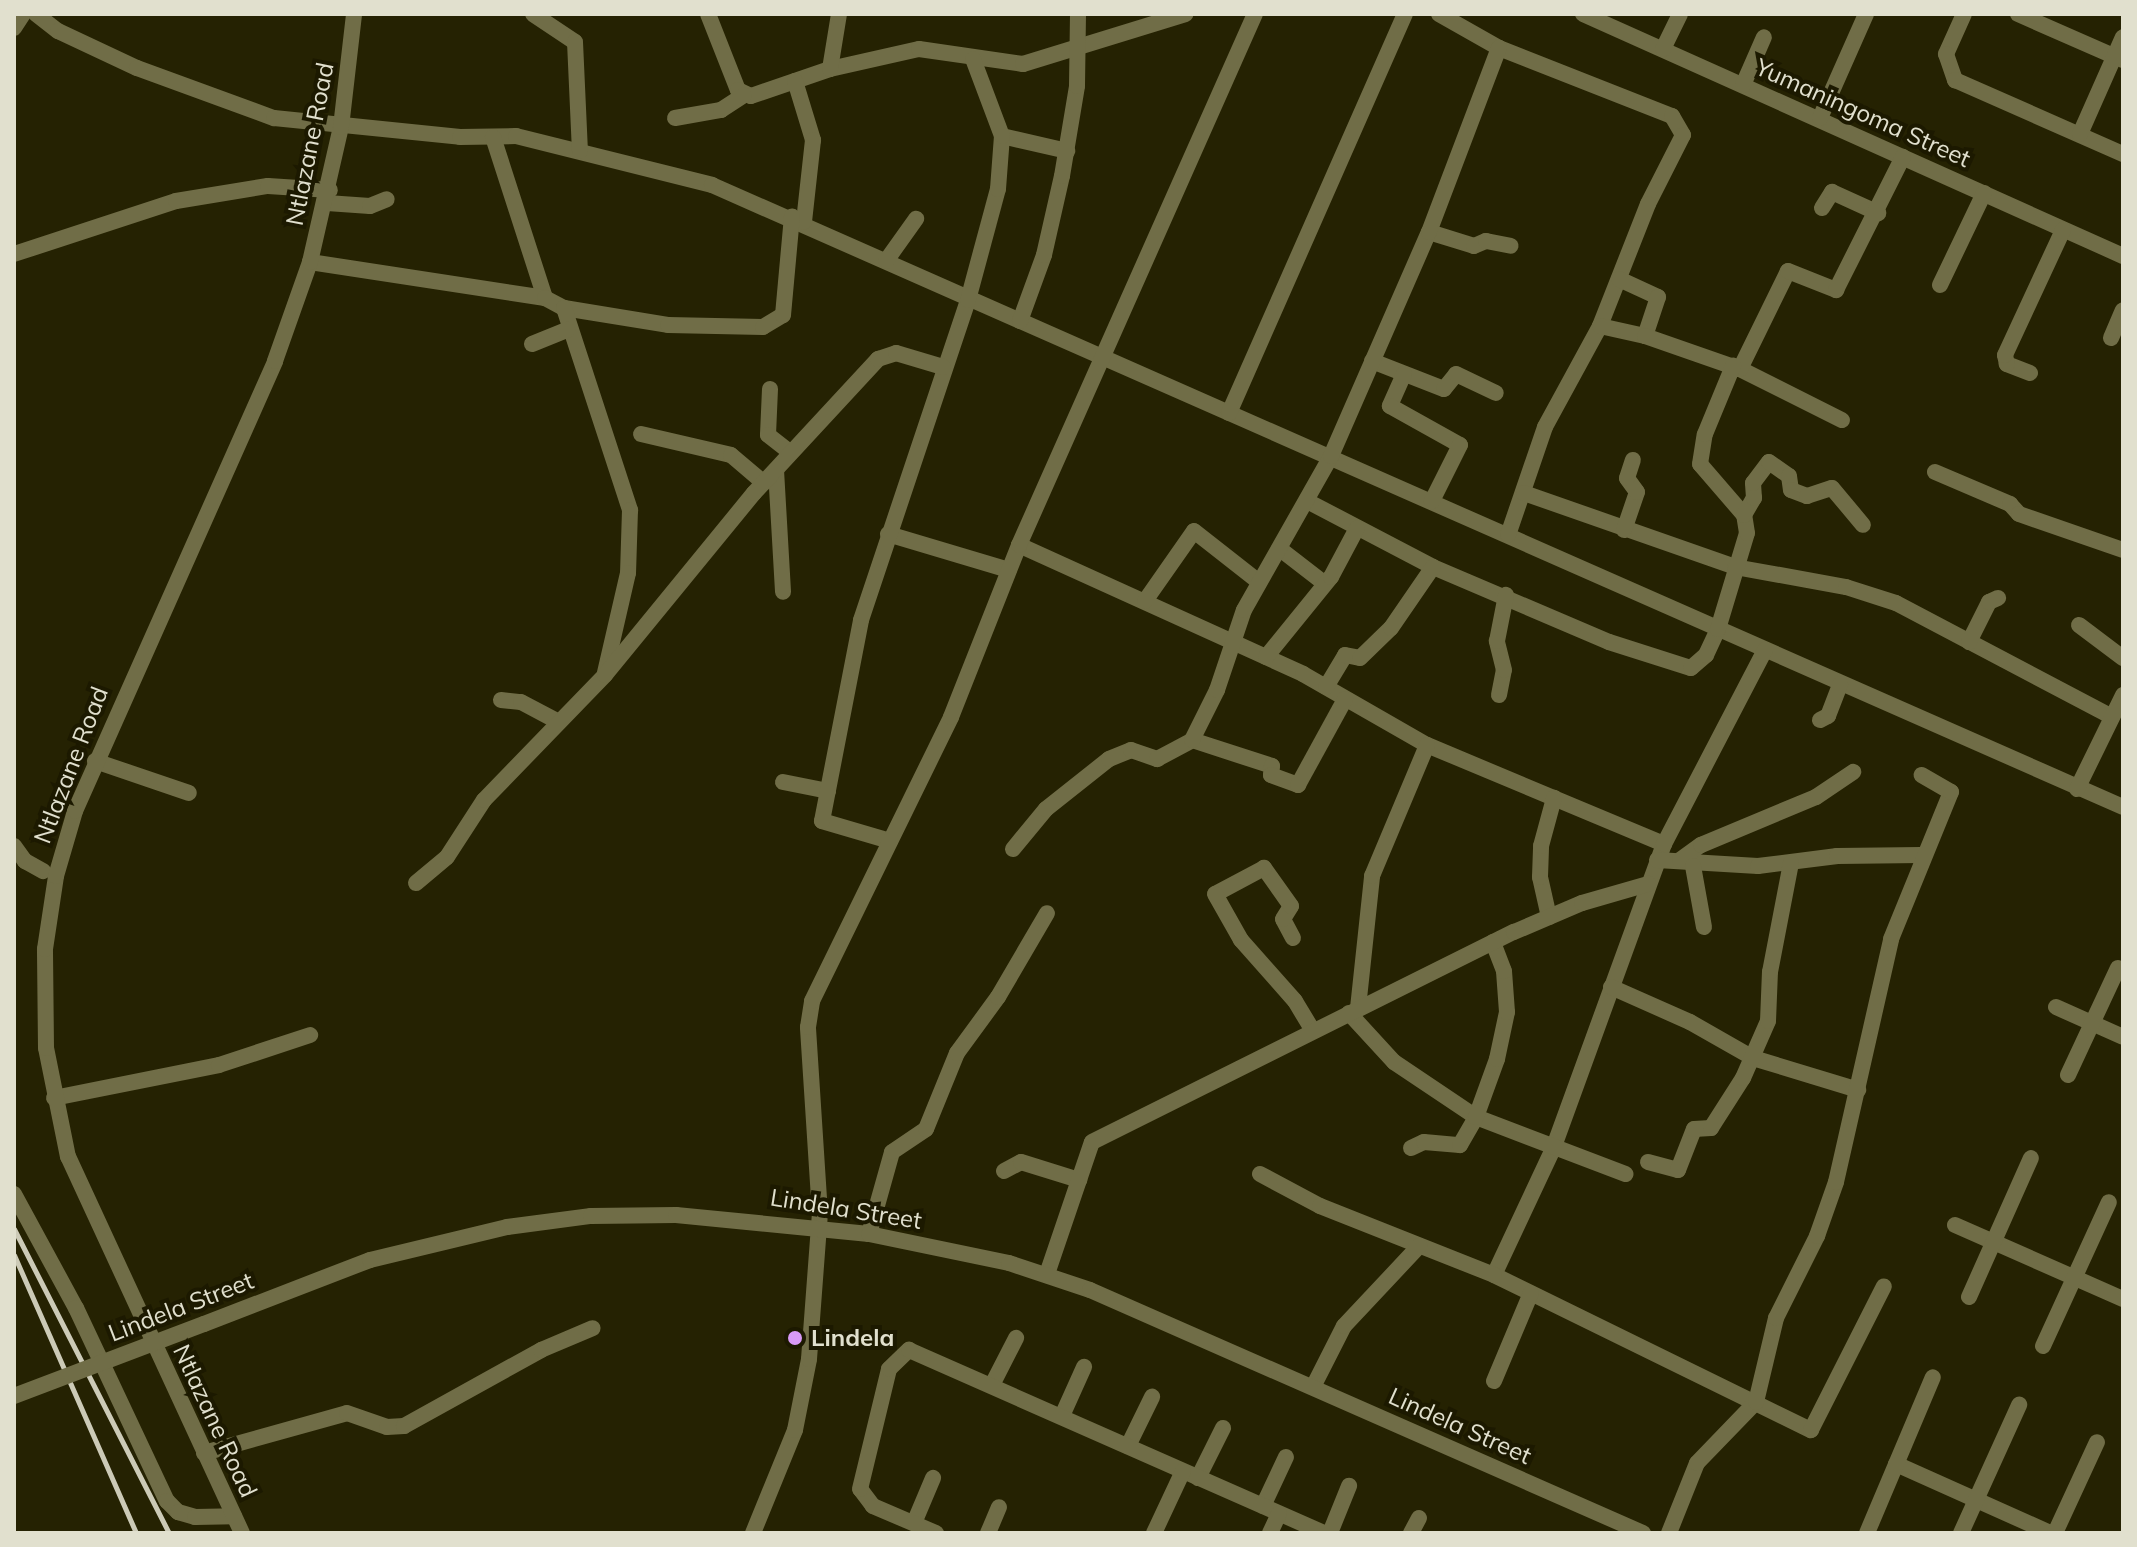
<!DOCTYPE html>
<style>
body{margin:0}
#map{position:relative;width:2137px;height:1547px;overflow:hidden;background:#252202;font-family:Mulish,sans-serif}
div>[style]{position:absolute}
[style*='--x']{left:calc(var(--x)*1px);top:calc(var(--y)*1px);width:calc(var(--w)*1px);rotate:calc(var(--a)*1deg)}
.minor>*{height:16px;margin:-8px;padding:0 8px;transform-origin:8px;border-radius:8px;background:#706d47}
.tertiary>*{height:16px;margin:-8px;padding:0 8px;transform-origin:8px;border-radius:8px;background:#706d47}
.rail>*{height:5px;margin:-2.5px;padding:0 2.5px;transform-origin:2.5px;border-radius:2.5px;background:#cccab7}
.tertiary-bridge>*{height:16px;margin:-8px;padding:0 8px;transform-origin:8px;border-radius:8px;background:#706d47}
.dots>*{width:22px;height:22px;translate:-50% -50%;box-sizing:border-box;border:4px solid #1c1900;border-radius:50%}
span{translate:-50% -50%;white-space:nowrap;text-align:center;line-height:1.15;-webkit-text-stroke:8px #1c1900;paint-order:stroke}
.street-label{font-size:24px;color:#e1e0ce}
.poi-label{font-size:24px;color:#e1e0ce;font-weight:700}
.left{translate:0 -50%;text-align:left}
.frame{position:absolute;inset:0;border:16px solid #e1e0ce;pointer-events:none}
</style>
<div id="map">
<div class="minor">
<i style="--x:36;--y:14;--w:28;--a:38"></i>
<i style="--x:58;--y:31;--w:87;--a:25.1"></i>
<i style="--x:137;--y:68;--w:146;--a:20.1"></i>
<i style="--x:274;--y:118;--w:187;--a:5.8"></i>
<i style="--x:460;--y:137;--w:56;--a:-1"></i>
<i style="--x:516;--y:136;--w:202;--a:14"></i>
<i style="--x:712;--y:185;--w:1542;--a:23.79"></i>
<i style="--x:533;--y:14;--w:50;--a:33.7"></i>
<i style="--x:575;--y:42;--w:109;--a:87.4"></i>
<i style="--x:708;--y:14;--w:82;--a:68.5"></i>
<i style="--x:738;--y:90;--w:14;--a:25"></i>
<i style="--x:751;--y:96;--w:83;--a:-18.9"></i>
<i style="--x:830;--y:69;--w:91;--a:-12.7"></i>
<i style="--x:919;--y:49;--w:105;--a:8.2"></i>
<i style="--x:1023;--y:64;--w:170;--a:-17.1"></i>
<i style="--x:1439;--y:14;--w:69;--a:29.5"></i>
<i style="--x:1499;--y:48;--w:186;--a:21.5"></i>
<i style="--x:1672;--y:116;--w:22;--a:60"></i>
<i style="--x:1683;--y:135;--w:77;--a:116.9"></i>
<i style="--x:1648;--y:204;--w:131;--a:111.5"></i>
<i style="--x:1600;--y:326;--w:115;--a:118.6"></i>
<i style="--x:1545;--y:427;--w:114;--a:108.9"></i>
<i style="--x:1583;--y:14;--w:592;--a:24.14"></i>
<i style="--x:1964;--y:14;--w:44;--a:114.2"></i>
<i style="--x:1946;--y:54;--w:28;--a:71"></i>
<i style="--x:1955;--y:80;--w:184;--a:23.8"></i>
<i style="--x:2018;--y:14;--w:115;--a:23.7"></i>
<i style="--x:14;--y:28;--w:17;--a:-57"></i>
<i style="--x:1663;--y:49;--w:39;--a:-64"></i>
<i style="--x:830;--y:69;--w:56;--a:-80.7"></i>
<i style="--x:795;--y:81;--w:62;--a:73"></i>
<i style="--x:813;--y:140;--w:82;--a:96.3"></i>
<i style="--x:1743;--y:85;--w:52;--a:-66.4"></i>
<i style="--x:675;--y:118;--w:47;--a:-9.9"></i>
<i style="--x:721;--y:110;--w:27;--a:-33"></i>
<i style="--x:1820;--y:118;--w:114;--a:-66.1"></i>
<i style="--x:2080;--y:134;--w:106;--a:-66.1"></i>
<i style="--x:1002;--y:136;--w:67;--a:13"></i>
<i style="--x:493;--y:137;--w:169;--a:72.1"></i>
<i style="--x:327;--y:203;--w:43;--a:4"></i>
<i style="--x:370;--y:206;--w:18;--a:-22"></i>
<i style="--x:1822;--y:208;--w:19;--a:-58"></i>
<i style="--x:1832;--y:192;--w:51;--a:24.5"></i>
<i style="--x:1429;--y:232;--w:47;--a:17.3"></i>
<i style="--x:1474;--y:246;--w:13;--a:-23"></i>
<i style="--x:1486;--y:241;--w:25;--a:11"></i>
<i style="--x:14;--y:254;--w:170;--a:-18.1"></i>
<i style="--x:176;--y:201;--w:93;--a:-9.3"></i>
<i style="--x:268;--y:186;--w:62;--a:3.7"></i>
<i style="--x:886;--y:261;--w:52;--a:-54.5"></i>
<i style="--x:310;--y:262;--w:238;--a:8.7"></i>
<i style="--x:545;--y:298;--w:21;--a:28"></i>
<i style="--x:564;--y:308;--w:105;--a:9.3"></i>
<i style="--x:668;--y:325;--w:95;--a:1.2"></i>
<i style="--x:763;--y:327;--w:23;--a:-31"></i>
<i style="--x:783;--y:315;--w:99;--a:-84.8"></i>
<i style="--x:1619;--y:279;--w:43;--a:24.8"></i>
<i style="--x:1658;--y:297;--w:41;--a:108.4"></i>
<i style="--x:1940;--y:285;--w:102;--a:-64.4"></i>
<i style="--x:564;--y:308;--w:213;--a:71.9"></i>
<i style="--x:630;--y:510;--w:63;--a:91.8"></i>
<i style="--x:628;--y:573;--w:103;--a:103"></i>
<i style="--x:1020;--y:321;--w:70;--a:-70"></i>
<i style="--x:1044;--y:255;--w:81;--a:-77.2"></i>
<i style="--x:1062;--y:176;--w:91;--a:-80.5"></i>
<i style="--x:1077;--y:86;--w:72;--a:-89.2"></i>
<i style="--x:1600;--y:326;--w:46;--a:12.5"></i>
<i style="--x:1645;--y:336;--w:101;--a:19.2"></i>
<i style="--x:1740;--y:369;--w:114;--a:26.6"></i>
<i style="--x:2111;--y:338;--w:30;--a:-67"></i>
<i style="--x:532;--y:344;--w:38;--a:-22"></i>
<i style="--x:1372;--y:361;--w:77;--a:21.3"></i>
<i style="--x:1444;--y:389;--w:19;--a:-51"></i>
<i style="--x:1456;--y:374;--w:44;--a:25.4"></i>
<i style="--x:1740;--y:369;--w:109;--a:-63.9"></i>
<i style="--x:1788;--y:271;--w:52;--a:21.6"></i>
<i style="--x:1836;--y:290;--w:149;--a:-63.3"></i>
<i style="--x:2030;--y:373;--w:25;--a:-159"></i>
<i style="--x:2007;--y:364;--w:9;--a:-103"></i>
<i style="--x:2005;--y:355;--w:138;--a:-65.1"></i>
<i style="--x:1404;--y:374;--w:35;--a:114"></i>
<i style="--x:1390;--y:406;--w:80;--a:29.1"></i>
<i style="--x:1460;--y:445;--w:63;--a:116.6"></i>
<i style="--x:770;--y:389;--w:46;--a:92.5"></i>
<i style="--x:768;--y:435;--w:28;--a:38"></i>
<i style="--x:1229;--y:413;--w:436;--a:-66.2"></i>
<i style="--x:641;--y:434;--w:92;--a:13.1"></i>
<i style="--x:731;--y:455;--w:43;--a:40.3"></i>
<i style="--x:776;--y:470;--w:122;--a:86.7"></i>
<i style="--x:1935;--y:472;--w:82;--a:23.1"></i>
<i style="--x:2010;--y:504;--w:13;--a:48"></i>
<i style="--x:2019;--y:514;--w:110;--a:19.1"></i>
<i style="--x:1524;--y:493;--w:224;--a:19.3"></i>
<i style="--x:1735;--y:567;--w:113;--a:10.2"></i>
<i style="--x:1846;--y:587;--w:52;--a:17.7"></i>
<i style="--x:1896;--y:603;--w:244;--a:27.8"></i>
<i style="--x:1307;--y:501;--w:142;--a:27.6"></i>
<i style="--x:1433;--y:567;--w:191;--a:23.1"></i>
<i style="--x:1609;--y:642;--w:86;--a:17.6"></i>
<i style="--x:1691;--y:668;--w:20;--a:-41"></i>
<i style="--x:1706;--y:655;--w:29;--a:-65"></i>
<i style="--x:1718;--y:629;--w:100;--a:-73.2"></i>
<i style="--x:1747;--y:533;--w:18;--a:-99"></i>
<i style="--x:1744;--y:515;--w:67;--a:-130.8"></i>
<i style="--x:1700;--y:464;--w:30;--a:-81"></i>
<i style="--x:1705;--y:434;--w:74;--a:-67.6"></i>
<i style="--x:1744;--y:515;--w:20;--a:-60"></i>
<i style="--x:1754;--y:498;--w:15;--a:-94"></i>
<i style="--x:1753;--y:483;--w:26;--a:-53"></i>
<i style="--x:1769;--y:462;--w:24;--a:35"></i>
<i style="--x:1789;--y:476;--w:14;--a:82"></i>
<i style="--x:1791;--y:490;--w:17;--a:21"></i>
<i style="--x:1807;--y:496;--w:26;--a:-18"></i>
<i style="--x:1832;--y:488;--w:48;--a:50"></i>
<i style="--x:1624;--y:530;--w:40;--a:-71.1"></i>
<i style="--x:1637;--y:492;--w:17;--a:-126"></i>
<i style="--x:1627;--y:478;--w:19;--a:-72"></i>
<i style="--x:888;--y:534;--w:126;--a:16.6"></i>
<i style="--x:1019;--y:545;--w:312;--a:24.4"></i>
<i style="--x:1303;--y:674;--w:143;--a:29.8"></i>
<i style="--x:1427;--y:745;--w:257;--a:22.7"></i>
<i style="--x:1664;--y:844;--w:325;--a:110"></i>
<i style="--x:1553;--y:1149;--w:139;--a:115.1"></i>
<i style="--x:1494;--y:1275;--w:353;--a:26.1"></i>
<i style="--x:1811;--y:1430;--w:161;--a:-63.1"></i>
<i style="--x:1280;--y:549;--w:56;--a:37.7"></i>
<i style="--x:1145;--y:601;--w:85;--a:-55"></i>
<i style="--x:1194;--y:531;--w:83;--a:38.1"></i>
<i style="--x:2079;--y:625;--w:55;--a:36.9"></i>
<i style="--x:1969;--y:642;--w:45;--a:-63.4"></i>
<i style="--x:1989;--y:602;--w:10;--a:-24"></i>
<i style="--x:1266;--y:657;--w:103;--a:-50.9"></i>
<i style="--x:1331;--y:577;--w:55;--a:-62"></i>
<i style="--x:1326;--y:687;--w:37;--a:-59"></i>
<i style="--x:1345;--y:655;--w:15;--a:11"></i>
<i style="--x:1360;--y:658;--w:43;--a:-44.1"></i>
<i style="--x:1391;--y:628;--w:74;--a:-55.5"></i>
<i style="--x:1499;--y:695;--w:25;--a:-79"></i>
<i style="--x:1504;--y:670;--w:30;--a:-104"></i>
<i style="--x:1497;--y:641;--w:47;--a:-78.9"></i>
<i style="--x:501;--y:700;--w:20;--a:6"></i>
<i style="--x:521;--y:702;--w:43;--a:27.8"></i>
<i style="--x:1820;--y:720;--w:9;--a:-27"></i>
<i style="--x:1828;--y:716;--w:34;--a:-69"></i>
<i style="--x:1192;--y:740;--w:84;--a:18"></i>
<i style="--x:1272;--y:766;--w:9;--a:96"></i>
<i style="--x:1271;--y:775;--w:29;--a:20"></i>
<i style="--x:1298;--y:785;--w:98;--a:-61.3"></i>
<i style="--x:95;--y:761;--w:99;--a:18.8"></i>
<i style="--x:783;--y:782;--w:46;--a:11.3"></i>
<i style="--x:2077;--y:789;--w:105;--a:-63.9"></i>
<i style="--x:890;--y:841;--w:71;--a:-163.6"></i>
<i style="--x:822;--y:821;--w:205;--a:-79"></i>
<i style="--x:861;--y:620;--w:337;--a:-71.5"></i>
<i style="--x:968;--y:300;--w:115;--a:-74.9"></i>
<i style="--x:998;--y:189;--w:53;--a:-85.7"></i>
<i style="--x:1002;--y:136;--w:82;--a:-110.6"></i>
<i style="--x:1664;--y:844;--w:219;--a:-62.5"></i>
<i style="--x:14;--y:846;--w:19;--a:54"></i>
<i style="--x:25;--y:861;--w:21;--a:29"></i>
<i style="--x:1013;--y:849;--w:52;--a:-50.5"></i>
<i style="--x:1046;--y:809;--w:80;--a:-38.4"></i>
<i style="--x:1109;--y:759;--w:24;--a:-22"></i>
<i style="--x:1131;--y:750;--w:28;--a:19"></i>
<i style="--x:1157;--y:759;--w:40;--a:-28"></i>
<i style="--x:1192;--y:740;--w:56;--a:-63.4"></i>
<i style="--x:1217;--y:690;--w:84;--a:-71.4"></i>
<i style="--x:1244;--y:610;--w:177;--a:-60.5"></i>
<i style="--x:1331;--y:456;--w:244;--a:-66.4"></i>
<i style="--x:1429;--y:232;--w:197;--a:-69.2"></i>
<i style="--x:1657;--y:860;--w:101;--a:3.4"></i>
<i style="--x:1758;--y:866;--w:80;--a:-7.2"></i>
<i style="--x:1837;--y:856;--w:84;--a:-0.7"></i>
<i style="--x:1680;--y:860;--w:26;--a:-36"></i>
<i style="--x:1701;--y:845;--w:125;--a:-22.7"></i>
<i style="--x:1816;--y:797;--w:45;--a:-34"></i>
<i style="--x:1693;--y:866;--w:62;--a:79.8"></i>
<i style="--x:416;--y:883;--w:40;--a:-40"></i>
<i style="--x:447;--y:857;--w:68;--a:-57"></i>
<i style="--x:484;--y:800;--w:174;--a:-45.9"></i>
<i style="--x:605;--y:675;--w:235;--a:-50.7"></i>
<i style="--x:754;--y:493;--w:183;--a:-47.2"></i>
<i style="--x:878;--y:359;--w:19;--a:-18"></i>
<i style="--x:896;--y:353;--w:49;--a:16.6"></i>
<i style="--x:1549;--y:917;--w:41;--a:-102.7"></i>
<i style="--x:1540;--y:877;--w:31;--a:-88"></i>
<i style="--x:1541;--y:846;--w:50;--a:-74.8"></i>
<i style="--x:1293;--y:938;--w:21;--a:-118"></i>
<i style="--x:1283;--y:919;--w:15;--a:-58"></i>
<i style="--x:1291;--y:906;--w:47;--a:-125.4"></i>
<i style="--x:1264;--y:868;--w:55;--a:152"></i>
<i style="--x:1215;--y:894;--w:53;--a:60.5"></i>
<i style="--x:1241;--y:940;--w:81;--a:48.5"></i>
<i style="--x:1295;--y:1001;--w:35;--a:59"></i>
<i style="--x:1611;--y:987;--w:86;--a:23.9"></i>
<i style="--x:1690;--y:1022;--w:73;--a:29.7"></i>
<i style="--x:1753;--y:1058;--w:110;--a:16.9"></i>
<i style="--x:2056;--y:1007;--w:73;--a:24.1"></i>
<i style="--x:1358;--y:1008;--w:133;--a:-83.9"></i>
<i style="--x:1372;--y:876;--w:142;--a:-67.2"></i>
<i style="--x:1349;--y:1013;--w:67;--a:47.4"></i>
<i style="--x:1394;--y:1062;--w:99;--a:33.9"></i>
<i style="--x:1476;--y:1117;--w:160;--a:20.9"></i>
<i style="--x:2068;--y:1075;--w:118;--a:-65"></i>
<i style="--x:54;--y:1098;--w:168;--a:-11.3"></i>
<i style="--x:219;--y:1065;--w:96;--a:-18.2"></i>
<i style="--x:1411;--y:1148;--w:14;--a:-25"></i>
<i style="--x:1424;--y:1142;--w:36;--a:5"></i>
<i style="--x:1460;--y:1145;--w:32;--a:-60"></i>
<i style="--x:1476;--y:1117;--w:62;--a:-70.1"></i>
<i style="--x:1497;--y:1059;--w:48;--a:-78"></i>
<i style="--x:1507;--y:1012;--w:41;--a:-94.2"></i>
<i style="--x:1504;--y:971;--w:31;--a:-111"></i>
<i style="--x:1648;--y:1162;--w:31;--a:15"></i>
<i style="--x:1678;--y:1170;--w:44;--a:-68.7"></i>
<i style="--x:1694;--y:1129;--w:17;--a:-3"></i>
<i style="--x:1711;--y:1128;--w:59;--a:-57.4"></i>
<i style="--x:1743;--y:1078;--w:62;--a:-66.3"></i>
<i style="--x:1768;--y:1021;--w:49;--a:-87.7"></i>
<i style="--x:1770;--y:972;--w:111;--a:-79.1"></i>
<i style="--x:1004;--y:1171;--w:19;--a:-28"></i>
<i style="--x:1021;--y:1162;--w:61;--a:17.2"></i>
<i style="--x:1260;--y:1174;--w:68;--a:28.1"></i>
<i style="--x:1320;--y:1206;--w:187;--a:21.6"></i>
<i style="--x:14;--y:1194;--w:130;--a:61.5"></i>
<i style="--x:76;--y:1308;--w:213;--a:64.8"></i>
<i style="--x:167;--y:1501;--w:16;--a:45"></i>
<i style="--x:178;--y:1512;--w:18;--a:16"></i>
<i style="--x:195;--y:1517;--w:39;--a:-1"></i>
<i style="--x:1955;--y:1225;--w:184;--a:23.8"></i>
<i style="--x:869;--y:1234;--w:85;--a:-74.3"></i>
<i style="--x:892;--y:1152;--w:41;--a:-34.1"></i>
<i style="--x:926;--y:1129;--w:82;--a:-67.8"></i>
<i style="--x:957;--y:1053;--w:69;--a:-53.8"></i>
<i style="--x:998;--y:997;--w:97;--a:-59.7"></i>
<i style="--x:1047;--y:1274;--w:139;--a:-71.2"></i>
<i style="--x:1092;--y:1142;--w:471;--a:-26.5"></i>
<i style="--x:1514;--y:932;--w:74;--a:-23.1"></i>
<i style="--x:1582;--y:903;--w:69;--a:-16.1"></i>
<i style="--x:1969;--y:1297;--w:152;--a:-66"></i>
<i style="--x:2043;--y:1346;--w:158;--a:-65.4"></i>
<i style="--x:1494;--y:1381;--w:95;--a:-67.2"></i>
<i style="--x:992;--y:1385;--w:53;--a:-62.9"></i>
<i style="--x:1313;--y:1387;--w:68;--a:-63.1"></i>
<i style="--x:1344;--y:1326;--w:110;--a:-46.8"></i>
<i style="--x:1062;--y:1416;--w:54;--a:-65.8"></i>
<i style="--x:1128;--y:1446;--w:55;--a:-63.9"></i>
<i style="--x:204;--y:1453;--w:148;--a:-15.6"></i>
<i style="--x:347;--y:1413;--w:42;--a:19.3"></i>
<i style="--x:387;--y:1427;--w:17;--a:-3"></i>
<i style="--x:404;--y:1426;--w:157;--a:-29"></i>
<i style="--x:541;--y:1350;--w:56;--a:-22.9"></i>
<i style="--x:1896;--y:1464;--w:169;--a:24.1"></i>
<i style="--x:1198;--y:1478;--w:56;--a:-63.4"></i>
<i style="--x:1263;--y:1506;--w:54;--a:-64.9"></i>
<i style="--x:914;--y:1523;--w:49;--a:-67.1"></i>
<i style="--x:753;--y:1533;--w:111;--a:-67.8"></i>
<i style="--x:795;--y:1430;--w:72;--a:-78.8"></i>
<i style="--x:809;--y:1359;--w:145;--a:-85.7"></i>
<i style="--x:820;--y:1214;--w:187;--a:-93.7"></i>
<i style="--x:808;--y:1027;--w:26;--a:-81"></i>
<i style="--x:812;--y:1001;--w:316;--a:-63.9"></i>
<i style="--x:951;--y:717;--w:185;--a:-68.4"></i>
<i style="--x:1019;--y:545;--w:581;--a:-66.04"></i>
<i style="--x:936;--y:1533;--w:69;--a:-156.8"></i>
<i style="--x:873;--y:1506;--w:21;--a:-127"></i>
<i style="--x:860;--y:1489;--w:123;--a:-76.4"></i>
<i style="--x:889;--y:1369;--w:28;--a:-44"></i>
<i style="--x:909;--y:1350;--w:453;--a:23.8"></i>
<i style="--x:988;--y:1533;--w:28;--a:-67"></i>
<i style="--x:1154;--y:1533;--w:68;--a:-64.9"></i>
<i style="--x:1270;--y:1533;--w:21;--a:-65"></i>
<i style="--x:1330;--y:1533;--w:51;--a:-68"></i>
<i style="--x:1411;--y:1533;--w:17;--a:-62"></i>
<i style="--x:1669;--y:1533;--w:75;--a:-68.2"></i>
<i style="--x:1697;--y:1463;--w:85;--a:-46"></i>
<i style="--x:1756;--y:1402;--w:86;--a:-76.6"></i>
<i style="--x:1776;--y:1318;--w:92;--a:-63.4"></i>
<i style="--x:1817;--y:1236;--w:57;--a:-70.6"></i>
<i style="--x:1836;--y:1182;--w:249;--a:-77.2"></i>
<i style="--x:1891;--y:939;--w:159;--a:-67.8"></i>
<i style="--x:1951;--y:792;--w:34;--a:-150"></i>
<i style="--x:1867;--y:1533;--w:169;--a:-67.1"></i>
<i style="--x:1961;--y:1533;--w:141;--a:-65.6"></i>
<i style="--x:2055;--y:1533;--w:100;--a:-65.2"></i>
</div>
<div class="tertiary">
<i style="--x:204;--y:1324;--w:178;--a:-21.1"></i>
<i style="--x:370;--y:1260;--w:141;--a:-13.5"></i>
<i style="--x:507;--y:1227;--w:85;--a:-7.5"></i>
<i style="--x:591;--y:1216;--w:85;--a:-0.7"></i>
<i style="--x:676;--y:1215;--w:194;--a:5.6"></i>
<i style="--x:869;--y:1234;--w:143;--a:11.7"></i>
<i style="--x:1009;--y:1263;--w:85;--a:18.4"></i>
<i style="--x:1090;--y:1290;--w:604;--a:23.72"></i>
<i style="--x:242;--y:1533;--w:414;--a:-114.8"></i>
<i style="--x:68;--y:1157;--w:111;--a:-101.4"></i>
<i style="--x:46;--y:1048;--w:99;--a:-90.6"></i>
<i style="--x:45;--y:949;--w:74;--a:-81.4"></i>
<i style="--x:56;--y:876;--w:68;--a:-73.7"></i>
<i style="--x:75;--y:811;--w:492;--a:-66"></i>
<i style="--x:275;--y:361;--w:105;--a:-70.5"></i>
<i style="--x:310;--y:262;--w:139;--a:-77.1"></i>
<i style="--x:341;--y:127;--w:114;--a:-83.4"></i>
</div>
<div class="rail">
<i style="--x:14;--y:1229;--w:341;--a:63"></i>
<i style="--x:14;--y:1255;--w:304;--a:66.3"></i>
</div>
<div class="tertiary-bridge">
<i style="--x:14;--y:1396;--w:203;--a:-20.8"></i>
</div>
<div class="dots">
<i style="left:795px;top:1338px;background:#d99af7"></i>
</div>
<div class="street-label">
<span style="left:1863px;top:113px;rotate:24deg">Yumaningoma Street</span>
<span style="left:310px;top:144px;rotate:-79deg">Ntlazane Road</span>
<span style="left:71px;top:765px;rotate:-69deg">Ntlazane Road</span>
<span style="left:846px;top:1209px;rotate:9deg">Lindela Street</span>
<span style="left:181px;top:1307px;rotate:-21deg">Lindela Street</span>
<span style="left:215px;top:1421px;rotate:65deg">Ntlazane Road</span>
<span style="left:1460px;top:1426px;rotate:24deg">Lindela Street</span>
</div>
<div class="poi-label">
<span class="left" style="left:811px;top:1338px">Lindela</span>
</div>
<div class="frame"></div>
</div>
